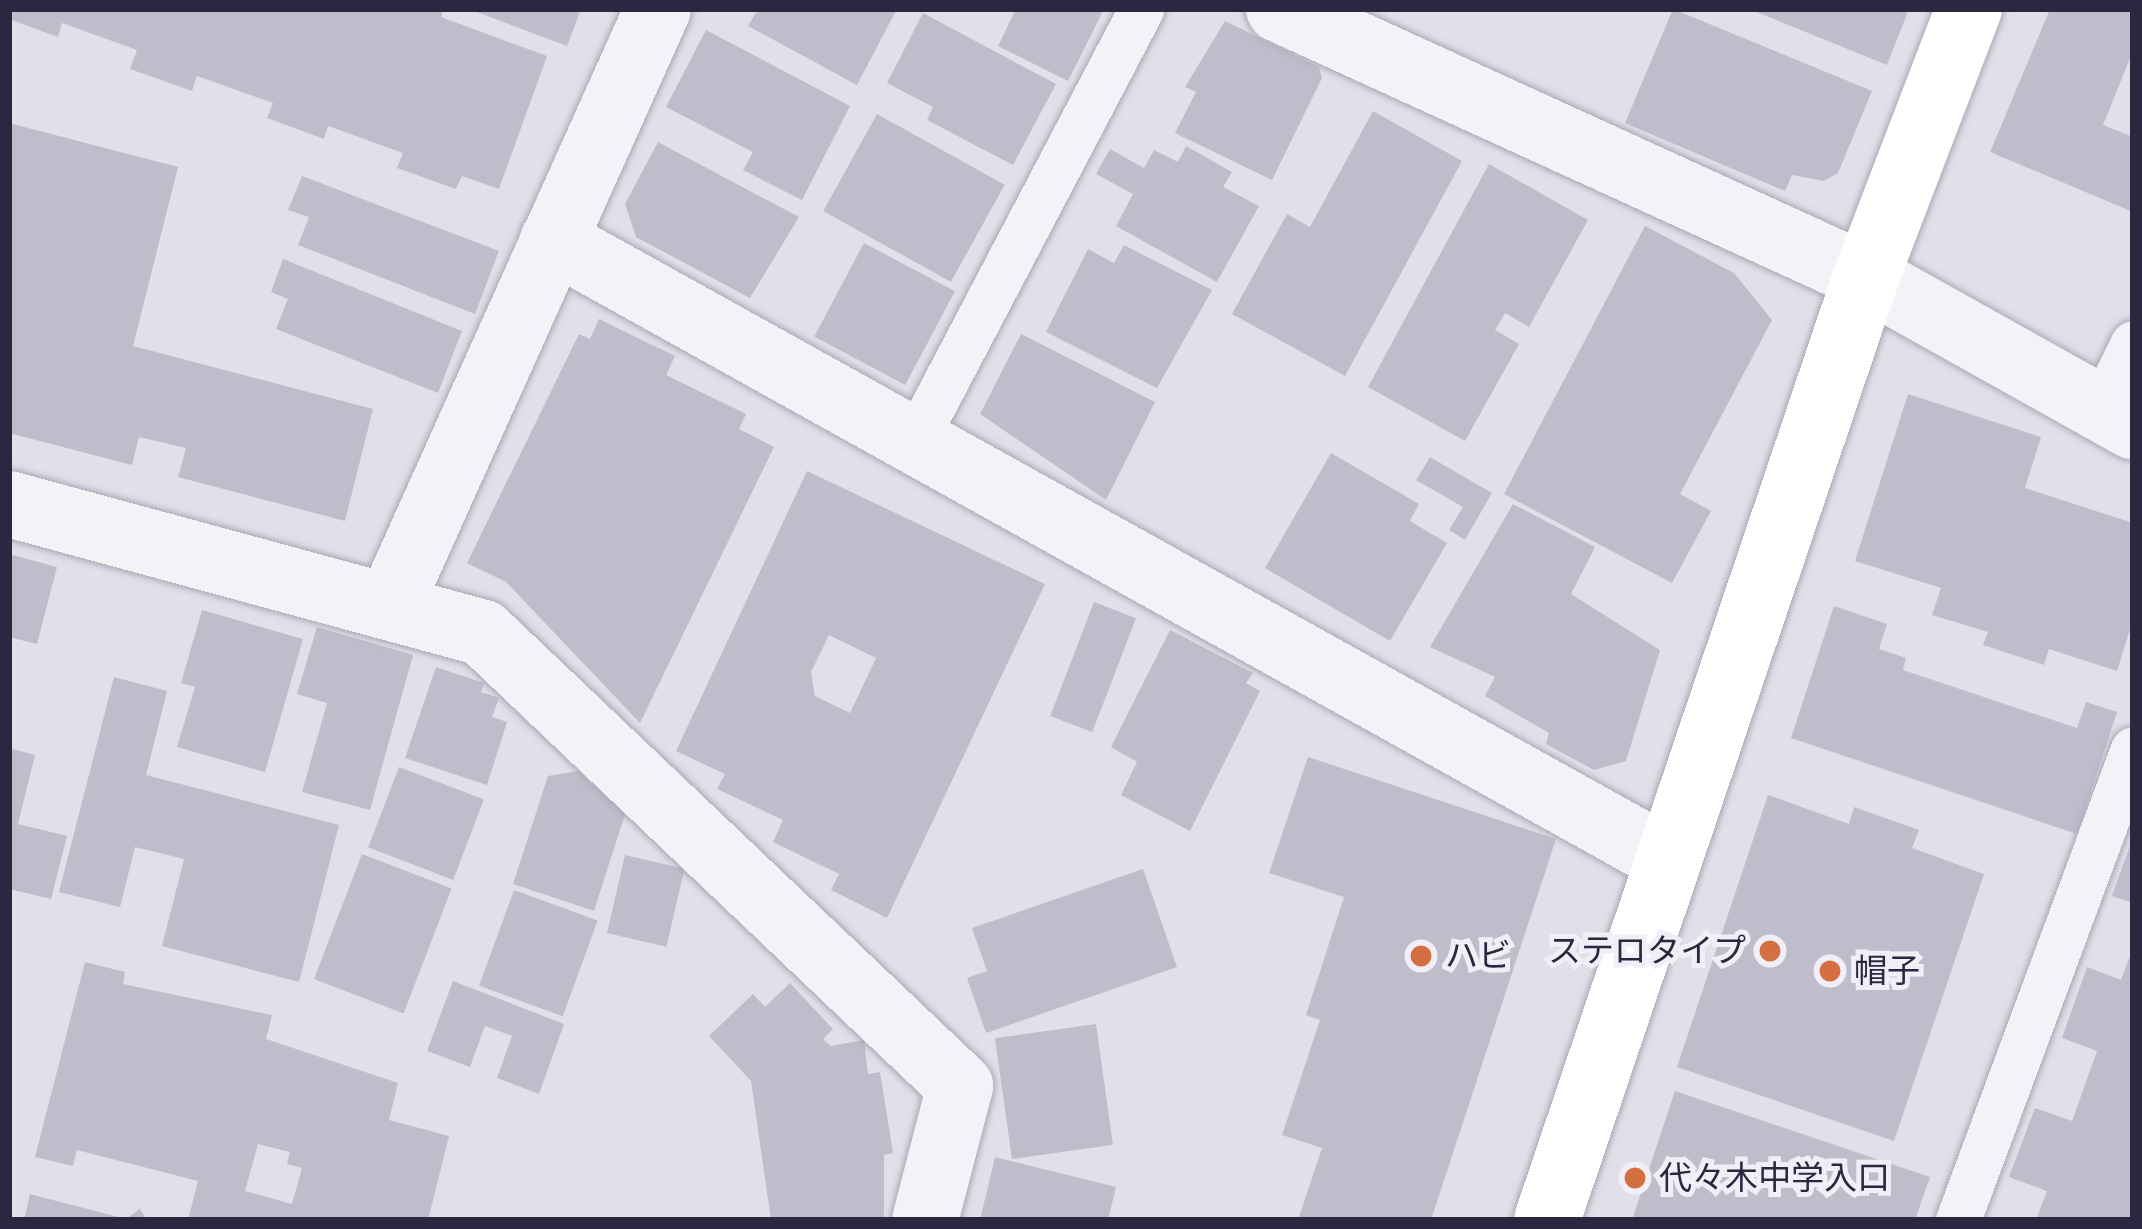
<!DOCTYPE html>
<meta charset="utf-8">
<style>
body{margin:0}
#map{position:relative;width:2142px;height:1229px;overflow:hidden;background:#e0e0e9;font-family:"DejaVu Sans","Noto Sans JP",sans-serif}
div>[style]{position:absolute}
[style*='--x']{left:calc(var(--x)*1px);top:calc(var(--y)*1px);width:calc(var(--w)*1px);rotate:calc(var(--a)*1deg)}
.building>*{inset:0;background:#bebdcc;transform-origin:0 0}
.roads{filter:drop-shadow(0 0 3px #a9a9b7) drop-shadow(0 0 3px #a9a9b7)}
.lane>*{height:45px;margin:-22.5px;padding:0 22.5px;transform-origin:22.5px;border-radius:22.5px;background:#f3f3f7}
.street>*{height:66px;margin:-33px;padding:0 33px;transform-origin:33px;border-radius:33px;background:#f3f3f7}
.secondary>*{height:66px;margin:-33px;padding:0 33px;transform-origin:33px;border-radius:33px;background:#fff}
.dots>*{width:33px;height:33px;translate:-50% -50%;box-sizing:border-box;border:6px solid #f0eff7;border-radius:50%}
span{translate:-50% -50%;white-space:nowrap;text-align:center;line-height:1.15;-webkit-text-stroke:10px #f0eff7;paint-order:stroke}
.poi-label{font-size:33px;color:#2a2841}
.right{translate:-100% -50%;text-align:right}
.left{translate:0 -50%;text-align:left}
.frame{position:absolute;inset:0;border:12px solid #2a2841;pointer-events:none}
</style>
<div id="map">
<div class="building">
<i style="clip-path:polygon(9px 9px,444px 9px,441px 17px,547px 56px,499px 189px,462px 176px,456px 189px,397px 168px,403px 153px,328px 126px,324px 139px,267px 118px,273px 103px,197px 76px,192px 91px,130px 69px,137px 50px,62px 23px,58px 37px,9px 19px)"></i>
<i style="clip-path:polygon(469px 9px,581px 9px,567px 46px)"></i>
<i style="clip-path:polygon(758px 9px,897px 9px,857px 85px,748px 26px)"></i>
<i style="clip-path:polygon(1016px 9px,1104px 9px,1068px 81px,998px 46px)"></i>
<i style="clip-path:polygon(1673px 9px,1872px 91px,1838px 173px,1824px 181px,1792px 175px,1785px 191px,1625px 123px)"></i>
<i style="clip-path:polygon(1749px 9px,1909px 9px,1887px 65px)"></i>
<i style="clip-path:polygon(2050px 9px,2133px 9px,2133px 51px,2103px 125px,2133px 137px,2133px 212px,1990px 152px)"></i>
<i style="clip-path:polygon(923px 13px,1056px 84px,1013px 165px,927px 120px,933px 107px,887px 83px)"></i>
<i style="clip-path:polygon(1225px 21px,1319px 67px,1322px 78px,1272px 180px,1175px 133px,1196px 92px,1185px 87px)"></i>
<i style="clip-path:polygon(706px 30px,850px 106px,802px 200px,743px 170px,753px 152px,666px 107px)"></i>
<i style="clip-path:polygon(1373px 111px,1462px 161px,1345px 376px,1232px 314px,1287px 214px,1310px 227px)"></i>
<i style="left:877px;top:114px;width:146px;height:111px;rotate:29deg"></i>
<i style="clip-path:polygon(9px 123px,178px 167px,133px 346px,373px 409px,345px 521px,178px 477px,186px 448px,139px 437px,132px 465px,9px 433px)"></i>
<i style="clip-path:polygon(658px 142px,799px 217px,750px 298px,636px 237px,625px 204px)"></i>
<i style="clip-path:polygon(1186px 146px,1232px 172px,1223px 187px,1259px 206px,1217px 282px,1116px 226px,1133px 194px,1096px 174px,1110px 149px,1144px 168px,1154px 150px,1178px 162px)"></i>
<i style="clip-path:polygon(1489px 164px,1588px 220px,1529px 327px,1505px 313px,1495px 330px,1519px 344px,1465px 441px,1368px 387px)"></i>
<i style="clip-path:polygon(302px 176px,499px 251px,475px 314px,298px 245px,309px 217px,288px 210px)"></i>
<i style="clip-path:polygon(1645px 226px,1734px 273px,1772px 320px,1680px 494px,1711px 511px,1672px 583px,1504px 494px)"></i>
<i style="left:864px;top:243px;width:103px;height:106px;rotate:28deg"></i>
<i style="clip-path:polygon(1124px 245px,1212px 290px,1157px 388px,1046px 332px,1088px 249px,1114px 263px)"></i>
<i style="clip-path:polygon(283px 259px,462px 331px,438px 393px,276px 329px,288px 299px,271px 292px)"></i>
<i style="clip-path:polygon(599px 319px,675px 356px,666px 375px,746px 414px,739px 429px,774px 447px,640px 723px,506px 582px,467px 563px,579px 334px,590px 339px)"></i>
<i style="clip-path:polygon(1021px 334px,1155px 402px,1106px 500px,980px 414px)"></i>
<i style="clip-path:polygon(1908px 394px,2041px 437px,2025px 488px,2133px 523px,2133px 620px,2117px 671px,2049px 649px,2044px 665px,1983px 645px,1988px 632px,1932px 615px,1941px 588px,1855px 561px)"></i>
<i style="clip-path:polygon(1331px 453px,1419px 504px,1410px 521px,1447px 543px,1390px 641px,1265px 568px)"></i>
<i style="clip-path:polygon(1430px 457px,1492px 493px,1465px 540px,1449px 530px,1463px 507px,1416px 480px)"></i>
<i style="clip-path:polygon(evenodd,807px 471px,1045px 584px,887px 918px,831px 890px,839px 874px,773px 842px,783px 820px,717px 789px,725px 774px,676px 751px,807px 471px,829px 635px,876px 658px,850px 713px,815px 696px,811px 672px,829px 635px)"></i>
<i style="clip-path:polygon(1513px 504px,1595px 547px,1571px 594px,1660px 650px,1626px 761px,1594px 770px,1546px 744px,1549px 733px,1485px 696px,1495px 677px,1430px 647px)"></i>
<i style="clip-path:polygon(9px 554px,57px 567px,37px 644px,9px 637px)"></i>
<i style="left:1094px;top:602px;width:45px;height:122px;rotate:21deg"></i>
<i style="clip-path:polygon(1834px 606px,1887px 624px,1879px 649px,1906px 658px,1903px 670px,2077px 728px,2086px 702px,2117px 712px,2077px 834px,1791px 738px)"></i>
<i style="clip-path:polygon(202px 610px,303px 639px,265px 772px,177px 747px,195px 687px,181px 683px)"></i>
<i style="clip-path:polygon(317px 627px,413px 655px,370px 810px,302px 792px,327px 703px,297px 694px)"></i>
<i style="clip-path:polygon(1170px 630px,1253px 673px,1246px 683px,1260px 691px,1190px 831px,1121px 795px,1137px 762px,1111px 747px)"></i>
<i style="clip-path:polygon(436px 667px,484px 683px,481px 692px,499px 698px,492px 717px,507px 722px,487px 785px,405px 758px)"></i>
<i style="clip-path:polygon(114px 677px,167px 691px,146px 775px,339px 825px,299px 982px,162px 946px,184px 859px,135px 847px,120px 907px,59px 892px)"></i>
<i style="clip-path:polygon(9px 748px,35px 755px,18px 824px,67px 836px,51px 899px,9px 889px)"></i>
<i style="clip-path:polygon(1308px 757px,1556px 839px,1431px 1220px,1298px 1220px,1322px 1148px,1282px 1135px,1320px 1020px,1306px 1015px,1344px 897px,1269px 873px)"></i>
<i style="left:399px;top:767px;width:91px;height:86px;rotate:21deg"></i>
<i style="clip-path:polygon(578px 771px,625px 814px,594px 911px,513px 884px,548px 776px)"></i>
<i style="clip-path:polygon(1768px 795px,1849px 824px,1854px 807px,1919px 830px,1912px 848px,1984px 874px,1894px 1141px,1677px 1067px)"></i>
<i style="clip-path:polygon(2132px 840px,2133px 840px,2133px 903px,2112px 896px)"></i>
<i style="left:362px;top:854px;width:96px;height:134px;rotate:21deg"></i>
<i style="left:625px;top:855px;width:61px;height:80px;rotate:13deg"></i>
<i style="clip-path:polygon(1143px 869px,1177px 967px,986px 1033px,967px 978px,987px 971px,972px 928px)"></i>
<i style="left:514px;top:890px;width:89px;height:102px;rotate:20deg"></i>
<i style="clip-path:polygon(2133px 948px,2133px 1220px,2036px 1220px,2047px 1191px,2009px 1177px,2035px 1108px,2072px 1121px,2097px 1051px,2062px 1038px,2087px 967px,2121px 980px)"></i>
<i style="clip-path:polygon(evenodd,85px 962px,125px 972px,123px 984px,272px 1015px,266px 1039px,398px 1083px,389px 1120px,449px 1136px,428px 1220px,188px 1220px,198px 1181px,77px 1150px,73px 1166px,35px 1157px,85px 962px,258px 1144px,290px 1152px,287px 1164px,302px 1168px,292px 1204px,245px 1191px,258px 1144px)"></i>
<i style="clip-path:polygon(453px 981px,564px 1024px,539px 1094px,497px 1078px,512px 1036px,485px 1026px,470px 1067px,427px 1051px)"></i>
<i style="clip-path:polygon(790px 983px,833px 1029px,823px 1039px,831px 1046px,864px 1040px,868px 1074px,880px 1072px,893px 1153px,884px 1155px,884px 1220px,771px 1220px,751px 1081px,709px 1036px,753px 994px,765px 1007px)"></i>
<i style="left:1096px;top:1024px;width:122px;height:102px;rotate:82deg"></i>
<i style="clip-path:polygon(1675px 1091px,1930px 1177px,1915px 1220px,1632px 1220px)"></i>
<i style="clip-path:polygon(995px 1157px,1116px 1187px,1108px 1220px,980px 1220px)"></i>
<i style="clip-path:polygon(30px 1194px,126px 1219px,140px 1209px,147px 1220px,24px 1220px)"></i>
</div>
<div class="roads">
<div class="lane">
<i style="--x:2101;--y:408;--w:72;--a:-63.8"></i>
<i style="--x:914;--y:442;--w:489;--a:-62.3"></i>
<i style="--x:1958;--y:1220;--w:502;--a:-69.62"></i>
</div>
<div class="street">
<i style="--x:1279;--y:9;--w:645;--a:24.54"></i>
<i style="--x:1866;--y:277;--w:306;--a:29.2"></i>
<i style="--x:553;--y:240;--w:1274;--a:29.06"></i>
<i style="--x:9;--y:504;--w:491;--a:15.2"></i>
<i style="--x:483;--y:633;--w:658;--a:43.52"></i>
<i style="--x:960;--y:1086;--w:138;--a:104.6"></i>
<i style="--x:390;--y:605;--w:653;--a:-65.79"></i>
</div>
<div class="secondary">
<i style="--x:1547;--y:1220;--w:995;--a:-71.31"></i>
<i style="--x:1866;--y:277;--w:287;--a:-69"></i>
</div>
</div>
<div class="dots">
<i style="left:1770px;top:951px;background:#d36f41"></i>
<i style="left:1421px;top:956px;background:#d36f41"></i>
<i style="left:1830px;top:971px;background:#d36f41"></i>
<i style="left:1635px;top:1178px;background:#d36f41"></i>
</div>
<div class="poi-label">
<span class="right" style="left:1746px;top:951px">ステロタイプ</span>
<span class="left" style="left:1445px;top:956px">ハビ</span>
<span class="left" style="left:1854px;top:971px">帽子</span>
<span class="left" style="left:1659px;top:1178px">代々木中学入口</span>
</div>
<div class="frame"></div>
</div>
